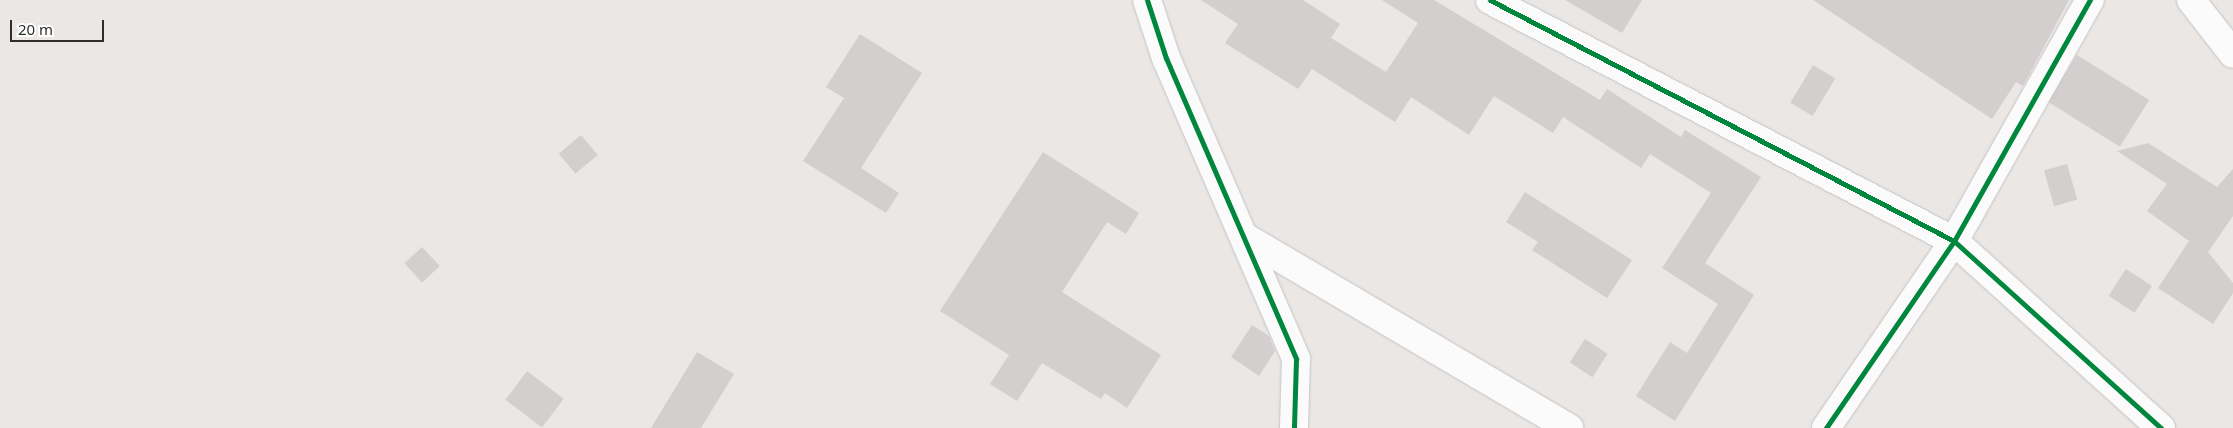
<!DOCTYPE html>
<style>
body{margin:0}
#map{position:relative;width:2233px;height:428px;overflow:hidden;background:#eae7e5;font-family:"Noto Sans",sans-serif}
div>[style]{position:absolute}
[style*='--x']{left:calc(var(--x)*1px);top:calc(var(--y)*1px);width:calc(var(--w)*1px);rotate:calc(var(--a)*1deg)}
.building>*{inset:0;background:#d2cfce;transform-origin:0 0}
.roads{filter:drop-shadow(0 0 1px #c5c4c5) drop-shadow(0 0 1px #c5c4c5)}
.minor>*{height:28px;margin:-14px;padding:0 14px;transform-origin:14px;border-radius:14px;background:#fcfbfb}
.cycleway>*{height:5px;margin:-2.5px;padding:0 2.5px;transform-origin:2.5px;border-radius:2.5px;background:#00873e}
span{translate:-50% -50%;white-space:nowrap;text-align:center;line-height:1.15;-webkit-text-stroke:4px #fff;paint-order:stroke}
.scale{position:absolute;left:10px;top:20px;width:94px;height:22px;box-sizing:border-box;border:2px solid #2e2e2e;border-top:0;padding-left:6px;font-size:15px;line-height:18px;white-space:nowrap;color:#2e2e2e;-webkit-text-stroke:4px #fff;paint-order:stroke}
</style>
<div id="map">
<div class="building">
<i style="clip-path:polygon(1201px 0,1303px 0,1340px 24px,1331px 38px,1386px 72px,1418px 23px,1382px 0,1434px 0,1600px 100px,1607px 89px,1681px 137px,1685px 130px,1761px 177px,1705px 263px,1754px 295px,1675px 421px,1636px 396px,1670px 342px,1687px 353px,1718px 304px,1662px 268px,1711px 193px,1650px 154px,1641px 168px,1563px 117px,1553px 133px,1494px 96px,1469px 135px,1411px 97px,1395px 122px,1312px 69px,1298px 89px,1225px 43px,1238px 24px)"></i>
<i style="clip-path:polygon(1565px 0,1642px 0,1622px 33px)"></i>
<i style="clip-path:polygon(1813px 0,2069px 0,2023px 86px,2016px 82px,1992px 119px)"></i>
<i style="clip-path:polygon(860px 34px,922px 73px,861px 168px,899px 193px,886px 213px,803px 161px,844px 98px,826px 87px)"></i>
<i style="left:2077px;top:55px;width:85px;height:55px;rotate:32deg"></i>
<i style="left:1813px;top:65px;width:26px;height:44px;rotate:31deg"></i>
<i style="left:581px;top:135px;width:26px;height:29px;rotate:50deg"></i>
<i style="clip-path:polygon(2148px 143px,2217px 187px,2233px 169px,2233px 216px,2208px 252px,2233px 283px,2233px 293px,2213px 324px,2158px 288px,2189px 241px,2147px 211px,2167px 184px,2117px 151px)"></i>
<i style="clip-path:polygon(1043px 152px,1139px 213px,1126px 234px,1107px 222px,1062px 292px,1161px 355px,1127px 408px,1105px 393px,1101px 399px,1042px 363px,1017px 401px,990px 384px,1009px 355px,940px 311px)"></i>
<i style="left:2067px;top:164px;width:37px;height:24px;rotate:74deg"></i>
<i style="clip-path:polygon(1525px 192px,1632px 260px,1607px 298px,1532px 250px,1538px 242px,1506px 222px)"></i>
<i style="left:422px;top:247px;width:26px;height:24px;rotate:47deg"></i>
<i style="left:2126px;top:269px;width:31px;height:32px;rotate:33deg"></i>
<i style="clip-path:polygon(1252px 325px,1269px 336px,1275px 351px,1259px 376px,1231px 357px)"></i>
<i style="left:1585px;top:339px;width:27px;height:28px;rotate:33deg"></i>
<i style="clip-path:polygon(697px 352px,734px 374px,701px 428px,651px 428px)"></i>
<i style="left:527px;top:371px;width:46px;height:36px;rotate:37deg"></i>
</div>
<div class="roads">
<div class="minor">
<i style="--x:1147;--y:0;--w:61;--a:71.9"></i>
<i style="--x:1166;--y:58;--w:328;--a:66.6"></i>
<i style="--x:1296;--y:359;--w:69;--a:91.7"></i>
<i style="--x:1490;--y:0;--w:523;--a:27.45"></i>
<i style="--x:1954;--y:241;--w:279;--a:42.1"></i>
<i style="--x:2191;--y:0;--w:68;--a:52.1"></i>
<i style="--x:1248;--y:239;--w:373;--a:30.5"></i>
<i style="--x:1826;--y:428;--w:227;--a:-55.6"></i>
<i style="--x:1954;--y:241;--w:277;--a:-60.6"></i>
</div>
</div>
<div class="cycleway">
<i style="--x:1147;--y:0;--w:61;--a:71.9"></i>
<i style="--x:1166;--y:58;--w:328;--a:66.6"></i>
<i style="--x:1296;--y:359;--w:69;--a:91.7"></i>
<i style="--x:1490;--y:0;--w:523;--a:27.45"></i>
<i style="--x:1954;--y:241;--w:279;--a:42.1"></i>
<i style="--x:1826;--y:428;--w:227;--a:-55.6"></i>
<i style="--x:1954;--y:241;--w:277;--a:-60.6"></i>
</div>
<div class="scale">20 m</div>
</div>
